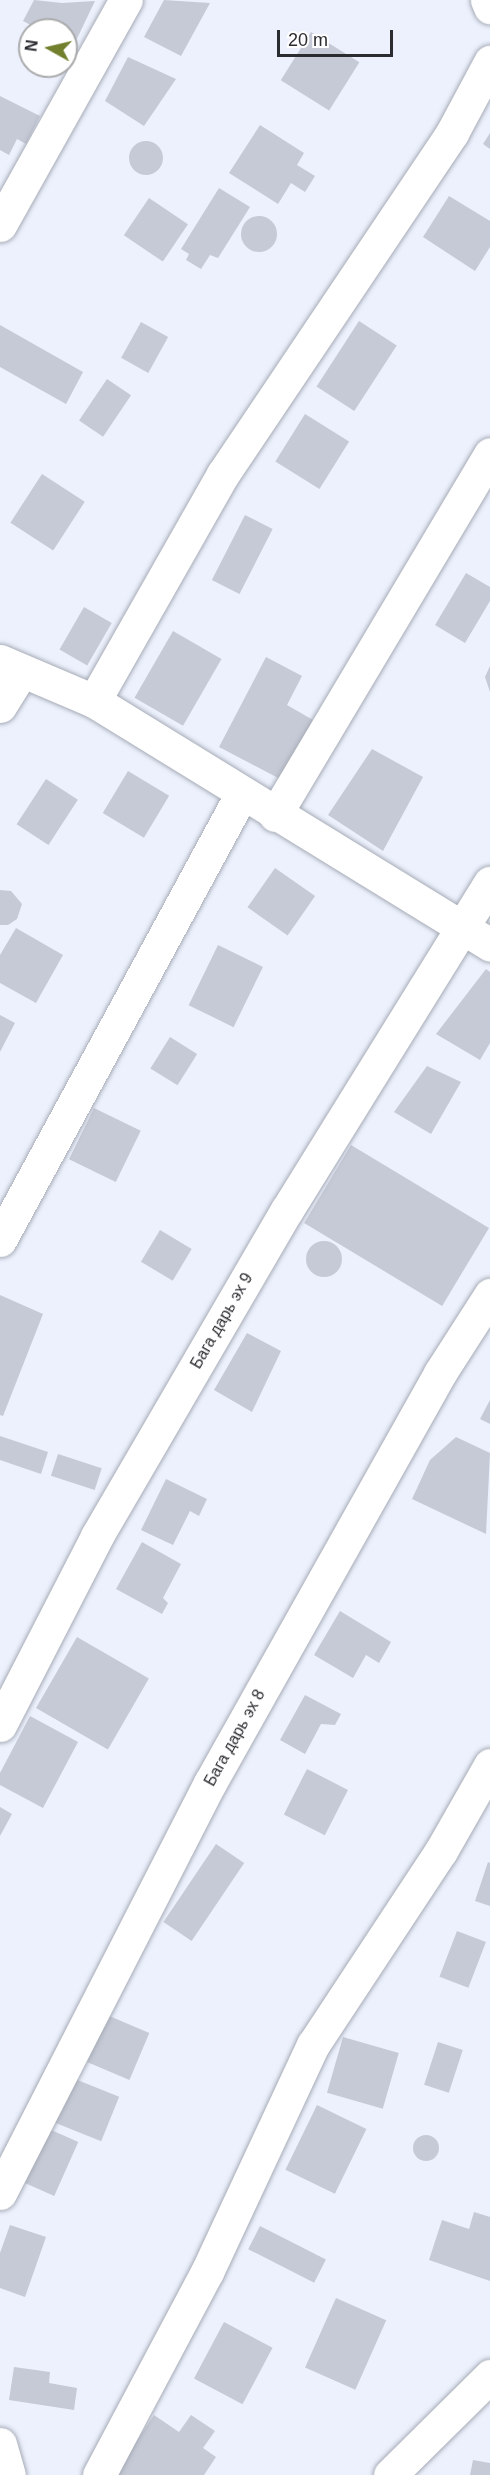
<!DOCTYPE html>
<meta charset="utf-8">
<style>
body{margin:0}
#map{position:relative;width:490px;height:2475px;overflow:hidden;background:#ecf1fd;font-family:Helvetica,sans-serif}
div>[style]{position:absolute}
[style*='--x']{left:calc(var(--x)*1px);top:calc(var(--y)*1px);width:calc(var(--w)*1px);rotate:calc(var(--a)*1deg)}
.building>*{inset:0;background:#c6cad6;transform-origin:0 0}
.round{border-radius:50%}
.roads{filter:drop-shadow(0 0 2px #a6abb6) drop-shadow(0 0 2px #a6abb6)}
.minor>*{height:33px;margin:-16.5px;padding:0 16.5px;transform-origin:16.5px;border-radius:16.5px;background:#fff}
span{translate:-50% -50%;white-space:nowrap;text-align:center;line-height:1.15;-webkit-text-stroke:4.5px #fff;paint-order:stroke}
.street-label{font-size:16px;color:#2a2c30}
.north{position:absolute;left:18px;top:18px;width:60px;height:60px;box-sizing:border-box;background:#fff;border:2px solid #aaabac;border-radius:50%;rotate:278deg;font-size:16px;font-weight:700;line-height:24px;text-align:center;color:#2a2c30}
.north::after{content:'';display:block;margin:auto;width:21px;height:27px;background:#72802e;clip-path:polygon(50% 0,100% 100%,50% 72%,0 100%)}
.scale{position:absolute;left:277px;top:30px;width:116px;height:27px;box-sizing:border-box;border:3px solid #2a2c30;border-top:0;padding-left:8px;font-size:18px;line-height:21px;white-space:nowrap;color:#2a2c30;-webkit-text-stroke:4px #fff;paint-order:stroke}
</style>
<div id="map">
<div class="building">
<i style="clip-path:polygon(34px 0,62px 3px,95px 1px,73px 47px,66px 43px,66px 30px,40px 30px,23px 21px)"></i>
<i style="clip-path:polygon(164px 0,210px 3px,181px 56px,144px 37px)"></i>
<i style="left:311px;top:32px;width:57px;height:57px;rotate:32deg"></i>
<i style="clip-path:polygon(128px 57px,176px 79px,144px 126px,105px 101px)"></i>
<i style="clip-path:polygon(0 96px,40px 116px,26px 144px,17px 139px,9px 155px,0 150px)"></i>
<i style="clip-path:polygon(260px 125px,304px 153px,297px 165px,315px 176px,305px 192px,291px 183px,278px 204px,229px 173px)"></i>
<i style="clip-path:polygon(490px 133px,490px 149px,483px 144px)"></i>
<i class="round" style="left:129px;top:141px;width:34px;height:34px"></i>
<i style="clip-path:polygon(219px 188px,250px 207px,218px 258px,210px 255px,201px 269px,186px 260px,189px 254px,181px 249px)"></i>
<i style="clip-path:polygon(449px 196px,490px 221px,490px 247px,475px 271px,423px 237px)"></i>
<i style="left:149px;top:198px;width:47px;height:45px;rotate:34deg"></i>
<i class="round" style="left:241px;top:216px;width:36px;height:36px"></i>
<i style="left:359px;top:321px;width:45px;height:78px;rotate:33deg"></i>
<i style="left:141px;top:322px;width:31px;height:41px;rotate:29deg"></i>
<i style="clip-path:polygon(0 325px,83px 372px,66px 404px,0 367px)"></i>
<i style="left:107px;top:379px;width:29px;height:50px;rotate:34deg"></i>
<i style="left:305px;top:414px;width:52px;height:56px;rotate:32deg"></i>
<i style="left:42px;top:474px;width:51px;height:58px;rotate:33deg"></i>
<i style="left:245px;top:515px;width:31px;height:73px;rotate:27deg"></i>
<i style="clip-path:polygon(466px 573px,490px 587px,490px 601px,465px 643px,435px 625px)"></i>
<i style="left:84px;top:607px;width:32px;height:49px;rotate:30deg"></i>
<i style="left:173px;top:631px;width:56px;height:77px;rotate:30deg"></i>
<i style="clip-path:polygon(266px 657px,302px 676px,287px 705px,313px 720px,282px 780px,219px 747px)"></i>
<i style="clip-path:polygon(490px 666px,490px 692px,485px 677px)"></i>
<i style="clip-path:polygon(372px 749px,423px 777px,383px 851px,328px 815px)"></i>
<i style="left:128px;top:771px;width:48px;height:49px;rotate:31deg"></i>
<i style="left:46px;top:779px;width:38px;height:54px;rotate:33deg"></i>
<i style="left:275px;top:868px;width:49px;height:48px;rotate:35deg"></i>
<i style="clip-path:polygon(0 890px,11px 891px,22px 904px,17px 919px,8px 925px,0 925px)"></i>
<i style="clip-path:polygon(16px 928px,63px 955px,36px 1003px,0 983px,0 955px)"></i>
<i style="left:218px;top:945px;width:50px;height:67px;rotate:26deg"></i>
<i style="clip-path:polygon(486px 969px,490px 972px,490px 1043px,480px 1060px,436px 1034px)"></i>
<i style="clip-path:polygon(0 1015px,15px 1023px,0 1052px)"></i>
<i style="left:170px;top:1037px;width:32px;height:37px;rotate:32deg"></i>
<i style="clip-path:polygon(427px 1066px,461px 1082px,431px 1134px,394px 1112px)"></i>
<i style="left:94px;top:1108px;width:52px;height:57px;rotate:26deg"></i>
<i style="left:351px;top:1145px;width:161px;height:91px;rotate:31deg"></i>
<i style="left:160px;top:1230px;width:37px;height:37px;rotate:31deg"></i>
<i class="round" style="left:306px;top:1241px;width:36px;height:36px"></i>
<i style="clip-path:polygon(0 1295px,43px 1314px,3px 1416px,0 1415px)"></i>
<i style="clip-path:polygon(247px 1333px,281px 1351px,252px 1412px,214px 1390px)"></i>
<i style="clip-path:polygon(490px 1400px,490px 1424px,480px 1419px)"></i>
<i style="clip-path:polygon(0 1436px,48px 1452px,41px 1474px,0 1460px)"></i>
<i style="clip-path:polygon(456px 1437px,490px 1453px,486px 1534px,412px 1499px,430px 1460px)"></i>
<i style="left:58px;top:1454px;width:46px;height:23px;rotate:18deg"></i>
<i style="clip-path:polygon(166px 1479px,207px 1499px,199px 1516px,190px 1511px,173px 1545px,141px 1530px)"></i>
<i style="clip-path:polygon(142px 1542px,181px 1564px,163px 1598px,168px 1603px,162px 1614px,116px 1589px)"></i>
<i style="clip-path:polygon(340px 1611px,391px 1642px,379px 1663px,366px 1655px,353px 1678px,314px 1655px)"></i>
<i style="left:77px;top:1637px;width:83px;height:82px;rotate:30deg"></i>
<i style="clip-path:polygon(305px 1695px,341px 1714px,335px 1725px,321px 1724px,305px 1754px,280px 1740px)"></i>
<i style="clip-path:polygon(30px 1716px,78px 1742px,43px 1808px,0 1785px,0 1773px)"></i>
<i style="left:307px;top:1769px;width:46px;height:51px;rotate:27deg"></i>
<i style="clip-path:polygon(0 1807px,12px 1814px,0 1836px)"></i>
<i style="left:216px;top:1844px;width:34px;height:94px;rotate:34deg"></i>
<i style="clip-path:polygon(488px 1862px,490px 1863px,490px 1906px,475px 1901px)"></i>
<i style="left:457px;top:1931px;width:31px;height:49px;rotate:21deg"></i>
<i style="left:107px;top:2015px;width:46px;height:51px;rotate:23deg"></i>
<i style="left:343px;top:2037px;width:58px;height:58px;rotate:16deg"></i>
<i style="left:438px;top:2042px;width:26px;height:45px;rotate:18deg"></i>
<i style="left:70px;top:2077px;width:53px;height:48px;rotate:22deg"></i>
<i style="left:317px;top:2105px;width:55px;height:72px;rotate:26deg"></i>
<i style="left:49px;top:2129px;width:32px;height:59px;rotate:24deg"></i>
<i class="round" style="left:413px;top:2135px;width:26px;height:26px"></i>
<i style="clip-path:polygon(474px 2212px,490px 2217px,490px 2281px,429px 2260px,442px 2220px,469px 2229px)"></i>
<i style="clip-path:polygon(10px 2225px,46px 2237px,25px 2297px,0 2288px,0 2253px)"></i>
<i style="left:260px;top:2226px;width:74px;height:26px;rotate:27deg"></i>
<i style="left:336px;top:2298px;width:55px;height:76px;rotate:24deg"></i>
<i style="left:224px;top:2322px;width:55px;height:64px;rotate:28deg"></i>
<i style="clip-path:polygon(14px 2367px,50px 2372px,49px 2383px,77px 2388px,74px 2410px,9px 2400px)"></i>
<i style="clip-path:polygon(154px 2415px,179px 2432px,191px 2415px,215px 2431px,203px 2448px,216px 2457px,204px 2475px,114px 2475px)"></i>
<i style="clip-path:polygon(473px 2460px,490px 2463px,490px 2475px,470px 2475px)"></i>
</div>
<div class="roads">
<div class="minor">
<i style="--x:487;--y:0;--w:8;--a:67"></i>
<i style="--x:0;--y:225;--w:258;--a:-60.8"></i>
<i style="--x:0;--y:661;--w:102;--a:23.1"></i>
<i style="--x:94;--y:701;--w:465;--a:31.6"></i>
<i style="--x:94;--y:701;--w:261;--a:-60.4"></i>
<i style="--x:223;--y:474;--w:411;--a:-56.1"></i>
<i style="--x:452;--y:133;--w:81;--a:-61.8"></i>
<i style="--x:0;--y:706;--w:40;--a:-58"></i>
<i style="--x:275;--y:815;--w:420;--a:-59.2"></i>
<i style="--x:0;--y:1240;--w:506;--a:-61.56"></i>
<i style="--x:0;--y:1725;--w:212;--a:-62.8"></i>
<i style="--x:97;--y:1536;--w:377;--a:-59.8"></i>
<i style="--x:287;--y:1210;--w:385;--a:-58.2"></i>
<i style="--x:0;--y:2193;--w:461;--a:-62.9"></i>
<i style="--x:210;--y:1783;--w:470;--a:-60.7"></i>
<i style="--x:440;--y:1373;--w:93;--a:-57.3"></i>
<i style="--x:0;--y:2444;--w:32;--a:74"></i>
<i style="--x:99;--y:2475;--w:230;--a:-62"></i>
<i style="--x:207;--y:2272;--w:251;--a:-65"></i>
<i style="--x:313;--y:2045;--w:232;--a:-56.6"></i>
<i style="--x:441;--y:1851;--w:99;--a:-60.3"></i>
<i style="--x:390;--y:2475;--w:141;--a:-44.7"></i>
</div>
</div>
<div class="street-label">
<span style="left:222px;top:1321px;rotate:-60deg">Бага дарь эх 9</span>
<span style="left:235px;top:1738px;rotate:-61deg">Бага дарь эх 8</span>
</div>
<div class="north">N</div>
<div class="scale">20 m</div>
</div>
